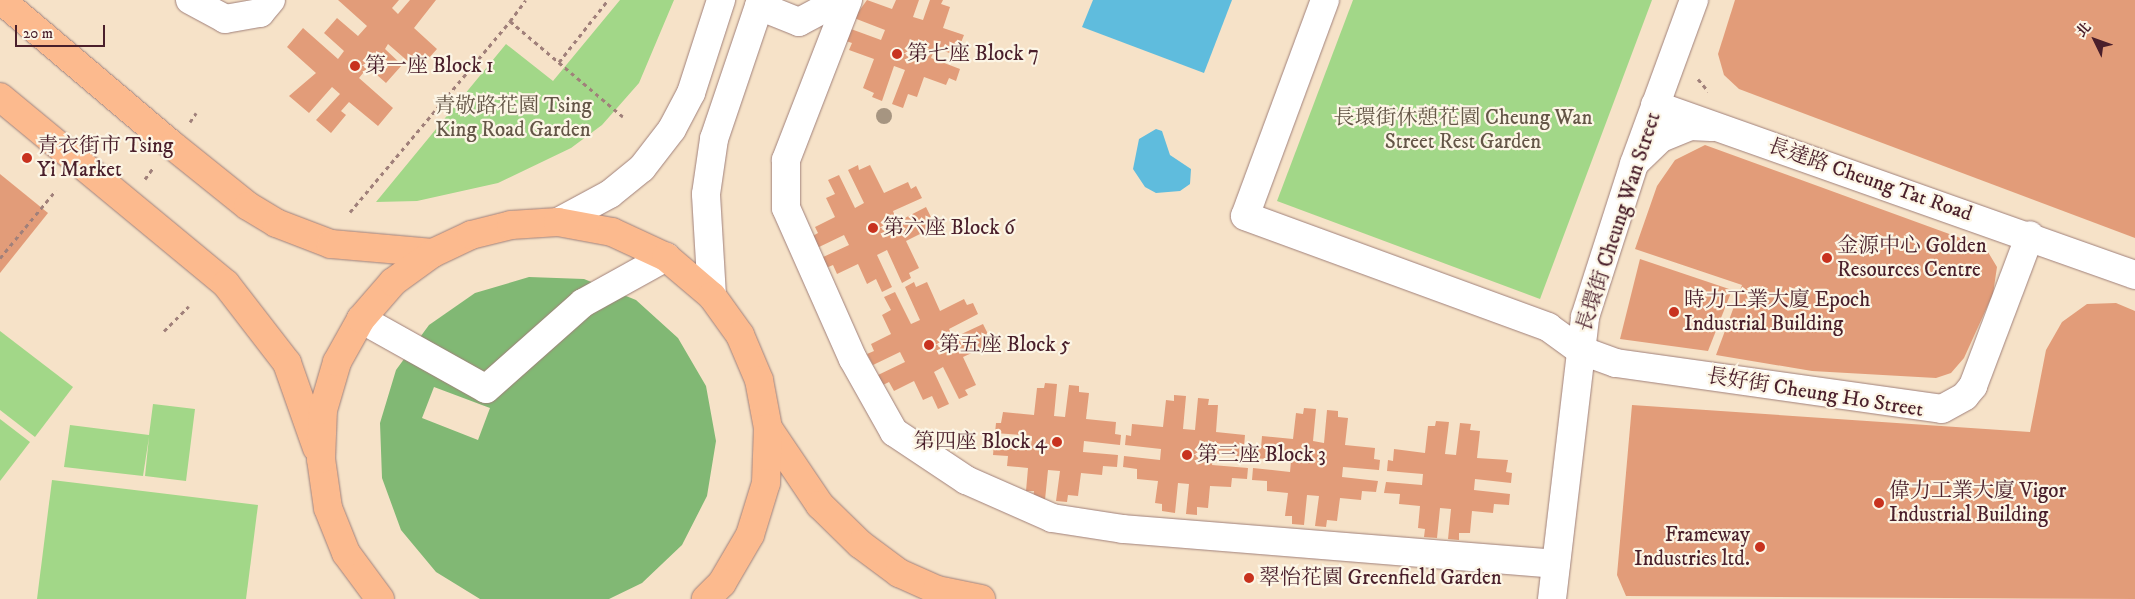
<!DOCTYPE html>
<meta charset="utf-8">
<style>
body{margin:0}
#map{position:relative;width:2135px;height:599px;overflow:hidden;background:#f6e2c8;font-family:"IM FELL DW Pica","Noto Serif TC",serif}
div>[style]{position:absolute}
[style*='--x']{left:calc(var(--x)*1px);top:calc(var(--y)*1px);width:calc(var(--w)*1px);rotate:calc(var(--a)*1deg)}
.green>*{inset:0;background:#a2d788}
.forest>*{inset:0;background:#81b874}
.water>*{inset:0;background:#5fbcdd}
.building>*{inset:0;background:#e29c79}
.path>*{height:3px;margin-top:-1.5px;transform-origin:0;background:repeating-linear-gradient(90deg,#a0807a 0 4px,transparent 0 8px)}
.roads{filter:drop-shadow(0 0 1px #a0807a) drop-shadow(0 0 1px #a0807a)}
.minor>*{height:28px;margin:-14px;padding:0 14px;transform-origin:14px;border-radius:14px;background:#fff}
.major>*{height:28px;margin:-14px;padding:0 14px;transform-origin:14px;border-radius:14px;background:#fcba8e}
.trees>*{width:16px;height:16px;margin:-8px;border-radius:50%;background:#a69581}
.dots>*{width:14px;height:14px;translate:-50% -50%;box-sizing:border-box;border:2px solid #fcf5e5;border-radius:50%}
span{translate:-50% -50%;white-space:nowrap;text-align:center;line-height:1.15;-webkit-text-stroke:4.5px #fcf5e5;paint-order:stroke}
.poi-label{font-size:21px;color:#4a1f2b}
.left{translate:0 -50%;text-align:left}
.right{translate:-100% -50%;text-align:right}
.park-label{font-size:21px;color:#645647}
.street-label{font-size:21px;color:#4a1f2b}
.north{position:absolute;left:2070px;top:15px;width:50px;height:50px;-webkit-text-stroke:4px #fcf5e5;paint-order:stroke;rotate:312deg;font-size:14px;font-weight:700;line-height:20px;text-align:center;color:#4a1f2b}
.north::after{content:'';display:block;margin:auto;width:18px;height:22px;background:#4a1f2b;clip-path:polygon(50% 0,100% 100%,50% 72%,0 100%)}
.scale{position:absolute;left:15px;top:25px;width:90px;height:22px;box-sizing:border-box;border:2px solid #4a1f2b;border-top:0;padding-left:6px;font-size:15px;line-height:18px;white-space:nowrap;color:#4a1f2b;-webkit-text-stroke:4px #fcf5e5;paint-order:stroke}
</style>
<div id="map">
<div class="green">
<i style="clip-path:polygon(620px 0,674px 0,639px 83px,602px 125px,571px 148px,498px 183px,417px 201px,376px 202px,506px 44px,553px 81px)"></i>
<i style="clip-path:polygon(1353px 0,1652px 0,1540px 299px,1277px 201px)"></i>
<i style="clip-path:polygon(0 331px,73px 387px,35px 437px,0 410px)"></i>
<i style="clip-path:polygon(153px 404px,195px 409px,186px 481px,145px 476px,149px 437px,143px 476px,64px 467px,70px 425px,149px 435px)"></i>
<i style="clip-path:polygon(0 419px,30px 442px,0 481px)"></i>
<i style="clip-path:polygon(52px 480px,258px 505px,246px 599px,37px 599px)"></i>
</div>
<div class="forest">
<i style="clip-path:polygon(evenodd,529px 277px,584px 279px,636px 300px,678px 338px,706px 386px,716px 441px,707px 496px,682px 545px,642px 583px,609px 599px,480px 599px,436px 572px,401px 530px,382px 478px,380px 423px,396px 370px,429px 325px,475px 293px,529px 277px,434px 387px,490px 408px,478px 440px,422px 418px,434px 387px)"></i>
</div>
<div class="water">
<i style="clip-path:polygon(1093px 0,1232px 0,1204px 73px,1082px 27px)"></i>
<i style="clip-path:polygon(1156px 129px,1162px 131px,1170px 155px,1191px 169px,1190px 184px,1180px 191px,1156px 193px,1145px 187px,1133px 169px,1139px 139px)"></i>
</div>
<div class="building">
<i style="clip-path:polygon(338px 0,399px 0,392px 8px,398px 14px,410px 0,436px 0,414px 28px,437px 49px,418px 70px,388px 44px,385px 49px,402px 65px,386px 83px,368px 67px,359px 78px,393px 108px,378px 126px,349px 102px,341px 111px,346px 115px,331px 133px,316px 120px,340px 94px,332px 87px,309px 113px,289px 96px,316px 73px,287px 47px,303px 28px,338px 59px,344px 51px,324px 33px,337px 18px,358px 36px,367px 26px)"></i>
<i style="clip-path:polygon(867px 0,892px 9px,896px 0,919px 0,913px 17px,923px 20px,930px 0,943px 0,941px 4px,950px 7px,943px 28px,964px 35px,960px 45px,967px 48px,964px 58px,935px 48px,931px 58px,960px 69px,956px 81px,949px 78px,946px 85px,924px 77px,917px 97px,908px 94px,903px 108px,892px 104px,905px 70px,894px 66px,882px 101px,872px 97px,874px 93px,863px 88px,874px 59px,849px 50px,852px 43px,846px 41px,851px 29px,881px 40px,885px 30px,854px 18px)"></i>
<i style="clip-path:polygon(1735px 0,2135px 0,2135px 238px,1739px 89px,1724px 75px,1718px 54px)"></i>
<i style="clip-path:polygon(1705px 145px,1985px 247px,1997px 267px,1993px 294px,1964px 358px,1951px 373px,1936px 378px,1812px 371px,1716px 355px,1742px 285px,1635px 249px,1657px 186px,1675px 160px)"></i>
<i style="clip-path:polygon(858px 165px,859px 170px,870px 165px,884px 193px,908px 182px,911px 189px,916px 186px,922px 198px,893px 211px,897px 222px,926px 207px,931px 217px,926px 220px,930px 229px,906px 241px,919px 268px,909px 273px,911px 278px,902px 283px,887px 250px,877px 255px,892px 287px,882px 292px,876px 279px,867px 284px,858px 264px,837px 274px,833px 265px,826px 268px,821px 258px,849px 245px,844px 235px,817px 248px,811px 237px,818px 233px,815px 227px,835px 217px,826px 198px,835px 194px,828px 180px,839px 175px,855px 208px,864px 203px,848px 170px)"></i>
<i style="clip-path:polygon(0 174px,48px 213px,0 273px)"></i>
<i style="clip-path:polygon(1640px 259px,1732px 290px,1708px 351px,1620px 339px)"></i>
<i style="clip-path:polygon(914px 282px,916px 287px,927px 282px,940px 311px,964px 299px,967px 305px,973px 303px,978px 314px,949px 329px,953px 338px,983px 324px,988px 334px,982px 337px,987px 346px,963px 357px,976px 385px,965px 390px,968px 395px,959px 399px,943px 367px,934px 372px,949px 404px,938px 409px,932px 396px,923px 400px,914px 381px,894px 391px,889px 382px,883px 385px,878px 375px,905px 362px,900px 352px,873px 365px,867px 354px,874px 351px,871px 344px,891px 334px,882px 315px,891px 310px,884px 297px,895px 292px,911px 324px,920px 320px,905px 287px)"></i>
<i style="clip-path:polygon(2116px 303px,2135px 311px,2135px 599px,1626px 596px,1617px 575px,1632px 405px,2030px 432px,2046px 350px,2062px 322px,2087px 304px)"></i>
<i style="clip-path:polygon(1045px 383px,1057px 384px,1054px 416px,1065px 417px,1069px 385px,1079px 386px,1079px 392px,1089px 393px,1086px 419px,1116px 422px,1115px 434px,1121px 435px,1120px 445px,1084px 441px,1083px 452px,1118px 455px,1117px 467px,1103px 466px,1102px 475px,1081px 473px,1078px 496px,1068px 495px,1067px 502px,1056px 501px,1060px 471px,1048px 470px,1045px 500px,1033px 499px,1034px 491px,1026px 491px,1028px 468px,1007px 466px,1008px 456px,993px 455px,994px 444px,1031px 447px,1032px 436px,995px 433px,996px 423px,1001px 423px,1003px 412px,1034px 415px,1037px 388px,1044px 388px)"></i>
<i style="clip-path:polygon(1174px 395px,1186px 396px,1183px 429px,1195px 430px,1198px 398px,1209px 399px,1208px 405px,1218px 405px,1216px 432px,1245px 435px,1244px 447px,1250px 447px,1249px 457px,1214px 454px,1212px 465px,1248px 468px,1247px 479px,1232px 478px,1231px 487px,1210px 486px,1208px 508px,1197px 507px,1197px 515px,1186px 514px,1189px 484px,1178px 483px,1175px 513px,1162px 511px,1162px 504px,1155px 503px,1158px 481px,1137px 479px,1137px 469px,1123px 467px,1124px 456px,1160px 460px,1161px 449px,1125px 445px,1126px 435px,1131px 436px,1132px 424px,1163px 427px,1166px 400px,1174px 401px)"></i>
<i style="clip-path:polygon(1304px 408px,1316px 409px,1313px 441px,1324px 443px,1327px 410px,1338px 411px,1338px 417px,1348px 418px,1345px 445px,1375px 448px,1374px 459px,1380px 460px,1379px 470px,1343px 467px,1342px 477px,1378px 481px,1376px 492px,1362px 491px,1361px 500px,1340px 498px,1337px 521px,1327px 520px,1326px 527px,1315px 526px,1319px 496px,1307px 495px,1304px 525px,1292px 524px,1292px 516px,1285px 516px,1288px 493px,1267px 491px,1267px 481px,1252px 480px,1253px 468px,1290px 472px,1291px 461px,1254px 458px,1255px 447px,1261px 448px,1262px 436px,1293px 439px,1296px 413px,1303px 414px)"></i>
<i style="clip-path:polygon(1436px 421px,1449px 422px,1445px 454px,1456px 455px,1460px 423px,1471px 424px,1470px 430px,1480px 431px,1477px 458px,1508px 460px,1506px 472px,1512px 473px,1511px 483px,1475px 479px,1474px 490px,1510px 494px,1509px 505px,1494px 504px,1493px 513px,1472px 511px,1470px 533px,1459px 533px,1459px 540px,1448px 539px,1451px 509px,1440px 508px,1437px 538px,1424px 537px,1425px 529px,1418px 528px,1420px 506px,1399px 504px,1400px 494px,1384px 493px,1386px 482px,1422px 485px,1423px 474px,1387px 471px,1388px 460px,1393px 461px,1394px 449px,1425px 453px,1428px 426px,1435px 426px)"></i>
<i style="clip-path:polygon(1277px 573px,1295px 576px,1295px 580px,1276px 578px)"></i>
</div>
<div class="path">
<i style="--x:510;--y:21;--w:26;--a:-53"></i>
<i style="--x:559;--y:62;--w:79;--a:-51.7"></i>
<i style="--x:1698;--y:79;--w:16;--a:50"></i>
<i style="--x:190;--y:122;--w:11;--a:-56"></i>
<i style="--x:145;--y:179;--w:14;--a:-54"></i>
<i style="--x:350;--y:212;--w:249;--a:-50"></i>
<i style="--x:510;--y:21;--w:148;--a:40.3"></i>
<i style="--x:0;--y:258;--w:88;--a:-50.5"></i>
<i style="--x:164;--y:331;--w:35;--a:-45"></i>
</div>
<div class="roads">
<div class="minor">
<i style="--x:190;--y:0;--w:40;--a:28"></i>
<i style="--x:225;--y:19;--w:36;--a:-10"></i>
<i style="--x:260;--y:13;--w:17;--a:-50"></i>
<i style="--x:848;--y:0;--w:172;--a:111.2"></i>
<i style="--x:786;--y:160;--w:48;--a:90"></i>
<i style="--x:786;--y:208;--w:165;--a:66.1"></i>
<i style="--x:853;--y:359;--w:84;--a:60.7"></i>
<i style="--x:894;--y:432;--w:87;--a:33.7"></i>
<i style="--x:966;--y:480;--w:94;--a:23.8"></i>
<i style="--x:1052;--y:518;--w:72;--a:8.8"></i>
<i style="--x:1123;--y:529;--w:434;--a:4.6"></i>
<i style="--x:1325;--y:0;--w:230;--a:110.3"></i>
<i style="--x:1245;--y:216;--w:323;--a:20.1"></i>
<i style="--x:1548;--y:327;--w:39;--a:36"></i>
<i style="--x:1580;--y:350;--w:38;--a:20"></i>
<i style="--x:1616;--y:363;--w:329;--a:8"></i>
<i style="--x:1942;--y:409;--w:26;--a:-29"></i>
<i style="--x:1965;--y:396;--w:13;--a:-51"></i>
<i style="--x:1973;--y:386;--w:161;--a:-69.3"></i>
<i style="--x:759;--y:6;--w:43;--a:21.8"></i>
<i style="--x:799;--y:22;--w:47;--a:-28.2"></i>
<i style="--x:1655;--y:105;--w:509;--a:19.5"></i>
<i style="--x:1636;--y:162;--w:35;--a:-44"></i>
<i style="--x:1661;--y:138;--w:31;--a:-22"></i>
<i style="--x:1690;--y:126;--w:21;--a:3"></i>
<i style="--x:558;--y:222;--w:59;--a:-28.3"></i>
<i style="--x:610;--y:194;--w:41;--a:-39.1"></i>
<i style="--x:642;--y:168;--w:49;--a:-52.4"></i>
<i style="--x:672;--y:129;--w:41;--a:-62.2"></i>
<i style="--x:691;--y:93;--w:98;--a:-72.1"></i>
<i style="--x:712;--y:296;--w:102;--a:-93.4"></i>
<i style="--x:706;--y:194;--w:56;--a:-81.7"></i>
<i style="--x:714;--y:139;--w:147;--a:-71.3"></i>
<i style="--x:361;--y:319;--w:143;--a:29.2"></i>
<i style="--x:486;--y:389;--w:130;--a:-41.6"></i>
<i style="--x:583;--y:303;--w:95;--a:-29"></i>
<i style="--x:1552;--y:599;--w:284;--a:-83.3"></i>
<i style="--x:1585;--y:317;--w:161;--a:-72.2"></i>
<i style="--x:1634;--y:164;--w:175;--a:-69.9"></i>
</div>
<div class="major">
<i style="--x:1;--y:0;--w:224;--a:40.3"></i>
<i style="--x:172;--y:145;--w:97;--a:38.8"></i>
<i style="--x:248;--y:206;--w:33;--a:31"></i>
<i style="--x:276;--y:223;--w:59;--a:20.9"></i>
<i style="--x:331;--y:244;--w:102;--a:5"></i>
<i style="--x:0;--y:97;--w:293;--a:39.6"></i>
<i style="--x:226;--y:284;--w:100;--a:52.3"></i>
<i style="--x:287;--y:363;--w:90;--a:70.6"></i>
<i style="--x:768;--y:428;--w:93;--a:56"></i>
<i style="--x:820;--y:505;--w:56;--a:44.3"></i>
<i style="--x:860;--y:544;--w:49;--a:36.6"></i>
<i style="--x:899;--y:573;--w:42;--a:24.1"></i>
<i style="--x:937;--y:590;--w:45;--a:11.6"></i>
<i style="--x:380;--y:599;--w:57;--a:-126.5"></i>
<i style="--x:346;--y:553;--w:48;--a:-111.8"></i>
<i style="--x:328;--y:508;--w:49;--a:-98.1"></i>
<i style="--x:321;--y:459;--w:49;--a:-87.7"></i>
<i style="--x:323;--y:410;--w:50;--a:-73.7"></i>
<i style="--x:337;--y:362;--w:49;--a:-60.8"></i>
<i style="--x:361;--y:319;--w:49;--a:-49.1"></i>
<i style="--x:393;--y:282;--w:49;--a:-35.9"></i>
<i style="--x:433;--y:253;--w:42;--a:-25.3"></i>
<i style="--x:471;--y:235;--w:41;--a:-14"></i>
<i style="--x:511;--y:225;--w:47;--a:-3.7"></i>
<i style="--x:558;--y:222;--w:55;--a:10.5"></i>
<i style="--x:612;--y:232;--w:60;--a:24.8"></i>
<i style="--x:666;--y:257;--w:60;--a:40.3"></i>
<i style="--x:712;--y:296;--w:48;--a:54.3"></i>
<i style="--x:740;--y:335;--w:49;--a:67.1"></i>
<i style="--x:759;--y:380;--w:49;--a:79.4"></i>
<i style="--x:768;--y:428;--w:55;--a:92.1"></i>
<i style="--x:766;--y:483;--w:54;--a:107.1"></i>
<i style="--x:750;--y:535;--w:56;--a:120.3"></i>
<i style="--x:722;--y:583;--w:23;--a:135"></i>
</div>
</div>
<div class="trees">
<i style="left:884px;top:116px"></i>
</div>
<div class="dots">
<i style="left:897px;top:54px;background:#c8321e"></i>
<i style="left:355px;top:66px;background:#c8321e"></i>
<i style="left:27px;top:158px;background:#c8321e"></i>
<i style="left:873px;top:228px;background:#c8321e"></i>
<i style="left:1827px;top:258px;background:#c8321e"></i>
<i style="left:1674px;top:312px;background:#c8321e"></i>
<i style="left:929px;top:345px;background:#c8321e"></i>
<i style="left:1057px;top:442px;background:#c8321e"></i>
<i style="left:1187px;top:455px;background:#c8321e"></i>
<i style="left:1879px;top:503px;background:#c8321e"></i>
<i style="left:1760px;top:547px;background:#c8321e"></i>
<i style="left:1249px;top:578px;background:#c8321e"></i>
</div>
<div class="poi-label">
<span class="left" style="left:907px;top:54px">第七座 Block 7</span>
<span class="left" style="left:365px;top:66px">第一座 Block 1</span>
<span class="left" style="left:37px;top:158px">青衣街市 Tsing<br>Yi Market</span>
<span class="left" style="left:883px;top:228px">第六座 Block 6</span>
<span class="left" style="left:1837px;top:258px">金源中心 Golden<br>Resources Centre</span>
<span class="left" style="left:1684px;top:312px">時力工業大廈 Epoch<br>Industrial Building</span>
<span class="left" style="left:939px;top:345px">第五座 Block 5</span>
<span class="right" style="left:1047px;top:442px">第四座 Block 4</span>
<span class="left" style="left:1197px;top:455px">第三座 Block 3</span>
<span class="left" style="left:1889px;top:503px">偉力工業大廈 Vigor<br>Industrial Building</span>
<span class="right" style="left:1750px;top:547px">Frameway<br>Industries ltd.</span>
<span class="left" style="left:1259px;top:578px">翠怡花園 Greenfield Garden</span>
</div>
<div class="park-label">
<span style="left:513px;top:118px">青敬路花園 Tsing<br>King Road Garden</span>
<span style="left:1463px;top:130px">長環街休憩花園 Cheung Wan<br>Street Rest Garden</span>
</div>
<div class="street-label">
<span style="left:1870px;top:180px;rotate:19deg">長達路 Cheung Tat Road</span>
<span style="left:1619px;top:222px;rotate:-72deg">長環街 Cheung Wan Street</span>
<span style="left:1815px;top:393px;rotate:9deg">長好街 Cheung Ho Street</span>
</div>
<div class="north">北</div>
<div class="scale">20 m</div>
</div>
